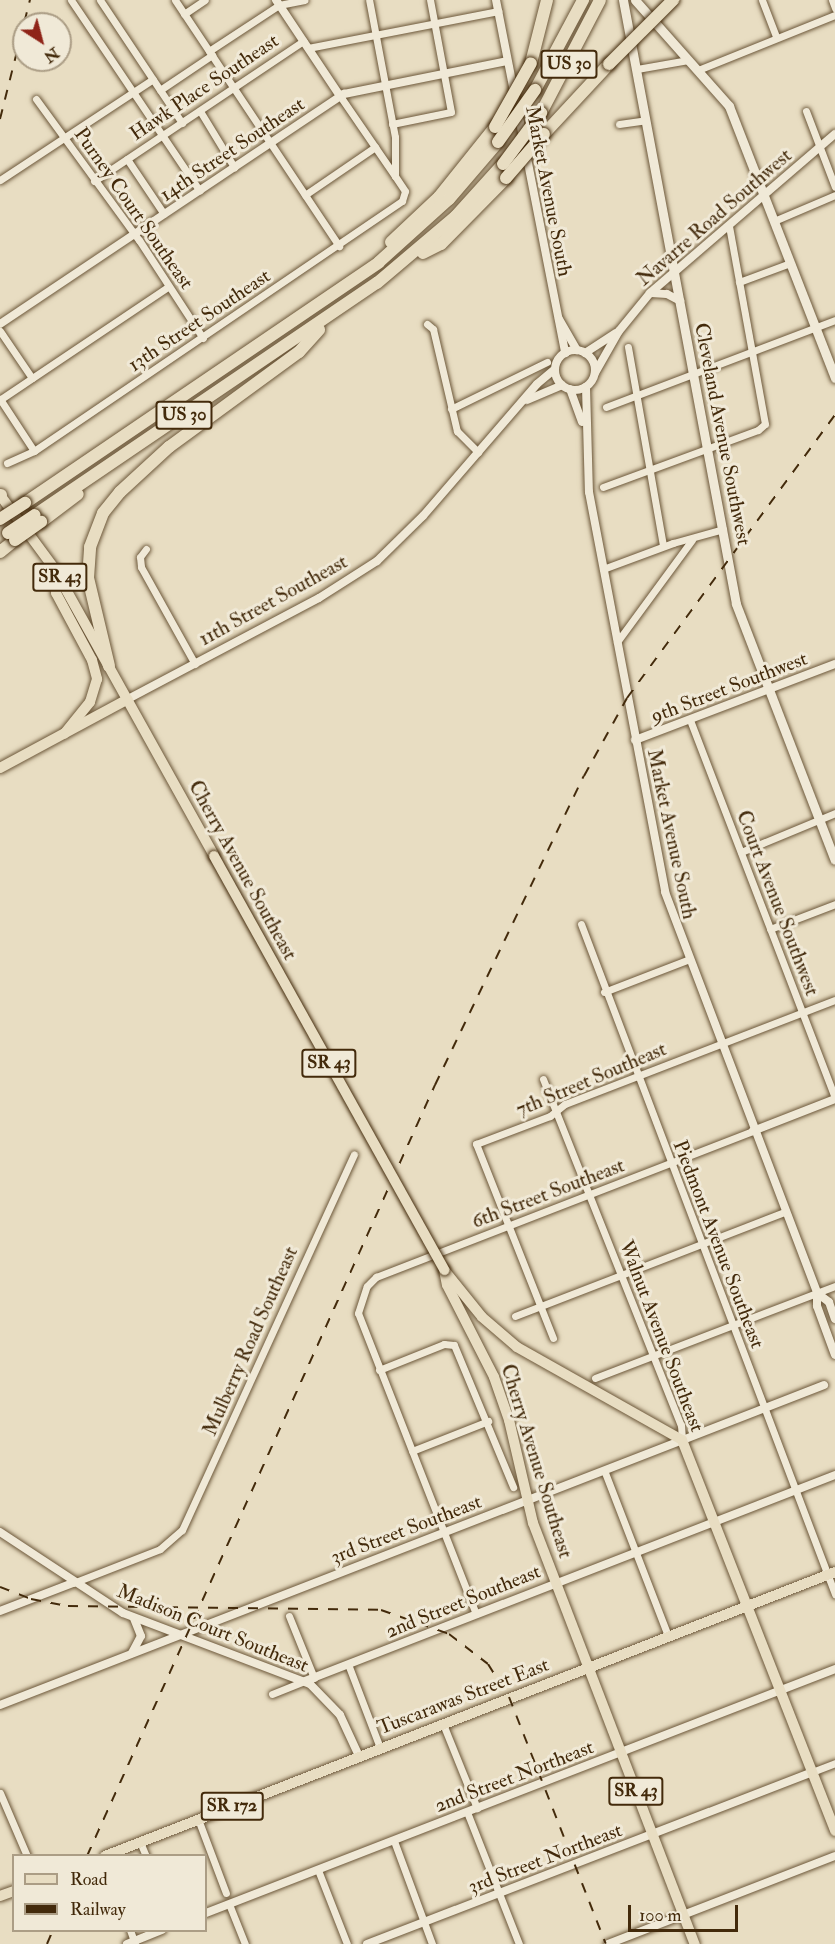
<!DOCTYPE html>
<style>
body{margin:0}
#map{position:relative;width:835px;height:1944px;overflow:hidden;background:#e8ddc2;font-family:"IM FELL Double Pica",serif}
div>[style]{position:absolute}
[style*='--x']{left:calc(var(--x)*1px);top:calc(var(--y)*1px);width:calc(var(--w)*1px);rotate:calc(var(--a)*1deg)}
.roads{filter:drop-shadow(0 0 2px #6c5739) drop-shadow(0 0 2px #6c5739)}
.minor>*{height:7px;margin:-3.5px;padding:0 3.5px;transform-origin:3.5px;border-radius:3.5px;background:#f0e9d7}
.tertiary>*{height:8px;margin:-4px;padding:0 4px;transform-origin:4px;border-radius:4px;background:#f0e9d7}
.tertiary>.ring{margin:-4px;padding:0;box-sizing:content-box;background:none;border:8px solid #f0e9d7;border-radius:50%}
.secondary>*{height:9px;margin:-4.5px;padding:0 4.5px;transform-origin:4.5px;border-radius:4.5px;background:#f0e9d7}
.primary>*{height:10px;margin:-5px;padding:0 5px;transform-origin:5px;border-radius:5px;background:#e8ddc2}
.motorway>*{height:12px;margin:-6px;padding:0 6px;transform-origin:6px;border-radius:6px;background:#e8ddc2}
.rail>*{height:2px;margin-top:-1px;transform-origin:0;background:repeating-linear-gradient(90deg,#432a0b 0 10px,transparent 0 20px)}
.bridges{filter:drop-shadow(0 0 2px #432a0b) drop-shadow(0 0 2px #432a0b)}
.primary-bridge>*{height:10px;margin:-5px;padding:0 5px;transform-origin:5px;border-radius:5px;background:#e8ddc2}
.motorway-bridge>*{height:12px;margin:-6px;padding:0 6px;transform-origin:6px;border-radius:6px;background:#e8ddc2}
span{translate:-50% -50%;white-space:nowrap;text-align:center;line-height:1.15;-webkit-text-stroke:6px #f0e9d7;paint-order:stroke}
.shield-label span{padding:2px 4px;background:#f0e9d7;border:2px solid;border-radius:4px;-webkit-text-stroke-width:0}
.shield-label{font-size:18px;color:#432a0b;font-weight:700}
.street-label{font-size:20px;color:#432a0b}
.legend{position:absolute;left:12px;top:1854px;width:195px;height:78px;box-sizing:border-box;background:#f0e9d7;border:2px solid #ab9d85;margin:0;padding:8px 10px;list-style:none;font-size:18px;color:#432a0b}
.legend li{display:flex;align-items:center;gap:12px;height:30px}
.legend b{width:30px;border:2px solid #ab9d85}
.north{position:absolute;left:12px;top:12px;width:60px;height:60px;box-sizing:border-box;background:#f0e9d7;border:2px solid #ab9d85;border-radius:50%;rotate:144deg;font-size:16px;font-weight:700;line-height:24px;text-align:center;color:#432a0b}
.north::after{content:'';display:block;margin:auto;width:21px;height:27px;background:#8f2418;clip-path:polygon(50% 0,100% 100%,50% 72%,0 100%)}
.scale{position:absolute;left:628px;top:1905px;width:110px;height:27px;box-sizing:border-box;border:3px solid #432a0b;border-top:0;padding-left:8px;font-size:18px;line-height:21px;white-space:nowrap;color:#432a0b;-webkit-text-stroke:4px #f0e9d7;paint-order:stroke}
</style>
<div id="map">
<div class="roads">
<div class="minor">
<i style="--x:71;--y:0;--w:230;--a:56"></i>
<i style="--x:100;--y:0;--w:148;--a:56.3"></i>
<i style="--x:175;--y:0;--w:296;--a:56.3"></i>
<i style="--x:762;--y:0;--w:40;--a:69"></i>
<i style="--x:832;--y:0;--w:9;--a:69"></i>
<i style="--x:184;--y:14;--w:25;--a:-34"></i>
<i style="--x:308;--y:48;--w:194;--a:-11"></i>
<i style="--x:209;--y:51;--w:84;--a:-33.3"></i>
<i style="--x:279;--y:5;--w:26;--a:-11"></i>
<i style="--x:637;--y:69;--w:52;--a:-10"></i>
<i style="--x:698;--y:70;--w:148;--a:-21.9"></i>
<i style="--x:160;--y:90;--w:63;--a:-33.9"></i>
<i style="--x:340;--y:96;--w:97;--a:55.5"></i>
<i style="--x:36;--y:99;--w:175;--a:53.9"></i>
<i style="--x:139;--y:240;--w:117;--a:56.9"></i>
<i style="--x:200;--y:111;--w:66;--a:58.7"></i>
<i style="--x:806;--y:111;--w:81;--a:69.1"></i>
<i style="--x:392;--y:124;--w:60;--a:-11.5"></i>
<i style="--x:451;--y:112;--w:114;--a:-100.6"></i>
<i style="--x:619;--y:124;--w:27;--a:-8"></i>
<i style="--x:127;--y:159;--w:66;--a:56.1"></i>
<i style="--x:0;--y:180;--w:183;--a:-33.4"></i>
<i style="--x:94;--y:181;--w:252;--a:-33.8"></i>
<i style="--x:305;--y:195;--w:85;--a:-34.4"></i>
<i style="--x:774;--y:221;--w:66;--a:-23.1"></i>
<i style="--x:739;--y:282;--w:54;--a:-20.4"></i>
<i style="--x:427;--y:324;--w:8;--a:40"></i>
<i style="--x:433;--y:329;--w:105;--a:76.8"></i>
<i style="--x:457;--y:431;--w:30;--a:45"></i>
<i style="--x:0;--y:331;--w:57;--a:55.8"></i>
<i style="--x:628;--y:347;--w:202;--a:80"></i>
<i style="--x:0;--y:399;--w:62;--a:56.8"></i>
<i style="--x:1;--y:399;--w:202;--a:-33.9"></i>
<i style="--x:606;--y:407;--w:245;--a:-20.8"></i>
<i style="--x:451;--y:409;--w:107;--a:-26.1"></i>
<i style="--x:7;--y:463;--w:30;--a:-24"></i>
<i style="--x:34;--y:451;--w:445;--a:-34.2"></i>
<i style="--x:402;--y:201;--w:10;--a:-73"></i>
<i style="--x:405;--y:191;--w:18;--a:-124"></i>
<i style="--x:395;--y:176;--w:39;--a:-90"></i>
<i style="--x:395;--y:137;--w:139;--a:-100.7"></i>
<i style="--x:603;--y:487;--w:165;--a:-20.2"></i>
<i style="--x:758;--y:430;--w:9;--a:-41"></i>
<i style="--x:765;--y:424;--w:202;--a:-100.3"></i>
<i style="--x:146;--y:549;--w:10;--a:127"></i>
<i style="--x:140;--y:557;--w:10;--a:84"></i>
<i style="--x:141;--y:567;--w:111;--a:60.9"></i>
<i style="--x:603;--y:569;--w:75;--a:-20.4"></i>
<i style="--x:673;--y:543;--w:52;--a:-15.6"></i>
<i style="--x:617;--y:642;--w:127;--a:-53.7"></i>
<i style="--x:690;--y:720;--w:404;--a:69"></i>
<i style="--x:741;--y:852;--w:102;--a:-22.5"></i>
<i style="--x:581;--y:924;--w:717;--a:69.24"></i>
<i style="--x:770;--y:929;--w:70;--a:-21"></i>
<i style="--x:604;--y:992;--w:89;--a:-21.1"></i>
<i style="--x:543;--y:1079;--w:373;--a:68.3"></i>
<i style="--x:681;--y:1425;--w:15;--a:86"></i>
<i style="--x:515;--y:1316;--w:288;--a:-21.1"></i>
<i style="--x:553;--y:1338;--w:209;--a:-111.6"></i>
<i style="--x:476;--y:1144;--w:79;--a:-20.7"></i>
<i style="--x:550;--y:1116;--w:19;--a:-39"></i>
<i style="--x:565;--y:1104;--w:289;--a:-21.1"></i>
<i style="--x:379;--y:1370;--w:70;--a:-21.8"></i>
<i style="--x:444;--y:1344;--w:10;--a:6"></i>
<i style="--x:454;--y:1345;--w:154;--a:67.4"></i>
<i style="--x:595;--y:1378;--w:257;--a:-21"></i>
<i style="--x:412;--y:1451;--w:82;--a:-21.5"></i>
<i style="--x:604;--y:1470;--w:178;--a:68.9"></i>
<i style="--x:73;--y:1583;--w:93;--a:-21.3"></i>
<i style="--x:160;--y:1549;--w:29;--a:-41"></i>
<i style="--x:182;--y:1530;--w:413;--a:-65.4"></i>
<i style="--x:476;--y:1614;--w:323;--a:-111.4"></i>
<i style="--x:358;--y:1313;--w:28;--a:-72"></i>
<i style="--x:367;--y:1286;--w:13;--a:-45"></i>
<i style="--x:376;--y:1277;--w:404;--a:-21.2"></i>
<i style="--x:289;--y:1616;--w:67;--a:68"></i>
<i style="--x:348;--y:1664;--w:90;--a:69.1"></i>
<i style="--x:272;--y:1694;--w:35;--a:-22"></i>
<i style="--x:443;--y:1724;--w:91;--a:68"></i>
<i style="--x:812;--y:1772;--w:25;--a:-21"></i>
<i style="--x:0;--y:1793;--w:69;--a:66.8"></i>
<i style="--x:467;--y:1812;--w:142;--a:68.5"></i>
<i style="--x:198;--y:1819;--w:79;--a:69.3"></i>
<i style="--x:394;--y:1841;--w:110;--a:69.7"></i>
<i style="--x:140;--y:1842;--w:15;--a:67"></i>
<i style="--x:318;--y:1870;--w:79;--a:68.6"></i>
<i style="--x:229;--y:1904;--w:43;--a:68.2"></i>
<i style="--x:130;--y:1930;--w:15;--a:70"></i>
</div>
<div class="tertiary">
<i style="--x:276;--y:0;--w:115;--a:56.3"></i>
<i style="--x:496;--y:0;--w:360;--a:78.9"></i>
<i style="--x:651;--y:293;--w:16;--a:4"></i>
<i style="--x:667;--y:294;--w:15;--a:28"></i>
<i style="--x:559;--y:319;--w:36;--a:60"></i>
<i style="--x:0;--y:324;--w:414;--a:-33.8"></i>
<i style="--x:344;--y:94;--w:166;--a:-11.4"></i>
<i class="ring" style="left:555px;top:350px;width:32px;height:32px"></i>
<i style="--x:585;--y:353;--w:37;--a:-33"></i>
<i style="--x:595;--y:373;--w:48;--a:-60.3"></i>
<i style="--x:619;--y:331;--w:49;--a:-50.8"></i>
<i style="--x:650;--y:293;--w:244;--a:-40.7"></i>
<i style="--x:586;--y:387;--w:105;--a:88.4"></i>
<i style="--x:589;--y:492;--w:407;--a:79.2"></i>
<i style="--x:665;--y:892;--w:429;--a:69.2"></i>
<i style="--x:817;--y:1293;--w:13;--a:90"></i>
<i style="--x:817;--y:1306;--w:52;--a:69.8"></i>
<i style="--x:570;--y:389;--w:35;--a:70"></i>
<i style="--x:527;--y:400;--w:38;--a:-23"></i>
<i style="--x:128;--y:699;--w:216;--a:-27.9"></i>
<i style="--x:319;--y:598;--w:69;--a:-32.5"></i>
<i style="--x:377;--y:561;--w:64;--a:-44.4"></i>
<i style="--x:423;--y:516;--w:174;--a:-49.2"></i>
<i style="--x:537;--y:384;--w:23;--a:-40"></i>
<i style="--x:635;--y:740;--w:214;--a:-20.8"></i>
<i style="--x:753;--y:1131;--w:88;--a:-21.3"></i>
<i style="--x:817;--y:1293;--w:15;--a:37"></i>
<i style="--x:829;--y:1302;--w:18;--a:71"></i>
<i style="--x:0;--y:1532;--w:147;--a:33.4"></i>
<i style="--x:123;--y:1613;--w:200;--a:20.8"></i>
<i style="--x:310;--y:1684;--w:43;--a:45.9"></i>
<i style="--x:340;--y:1715;--w:45;--a:65.1"></i>
<i style="--x:0;--y:1611;--w:78;--a:-21"></i>
<i style="--x:132;--y:1653;--w:19;--a:-62"></i>
<i style="--x:141;--y:1636;--w:18;--a:-112"></i>
<i style="--x:305;--y:1681;--w:569;--a:-21.24"></i>
<i style="--x:0;--y:1705;--w:884;--a:-21.22"></i>
<i style="--x:206;--y:1913;--w:675;--a:-21.2"></i>
<i style="--x:127;--y:1944;--w:38;--a:-22"></i>
<i style="--x:367;--y:1944;--w:477;--a:-21.1"></i>
<i style="--x:608;--y:1944;--w:243;--a:-21.2"></i>
</div>
<div class="secondary">
<i style="--x:623;--y:0;--w:614;--a:79.4"></i>
<i style="--x:736;--y:604;--w:274;--a:68.9"></i>
<i style="--x:635;--y:0;--w:142;--a:48.4"></i>
<i style="--x:729;--y:106;--w:292;--a:68.7"></i>
</div>
<div class="primary">
<i style="--x:0;--y:495;--w:91;--a:53.5"></i>
<i style="--x:54;--y:568;--w:329;--a:60.9"></i>
<i style="--x:55;--y:571;--w:22;--a:87"></i>
<i style="--x:56;--y:593;--w:76;--a:61.8"></i>
<i style="--x:92;--y:660;--w:20;--a:75"></i>
<i style="--x:97;--y:679;--w:24;--a:107"></i>
<i style="--x:90;--y:702;--w:41;--a:129.1"></i>
<i style="--x:0;--y:768;--w:145;--a:-28.3"></i>
<i style="--x:444;--y:1270;--w:15;--a:79"></i>
<i style="--x:447;--y:1285;--w:103;--a:62.9"></i>
<i style="--x:494;--y:1377;--w:46;--a:70.8"></i>
<i style="--x:509;--y:1420;--w:106;--a:76.9"></i>
<i style="--x:533;--y:1523;--w:451;--a:69"></i>
<i style="--x:444;--y:1270;--w:60;--a:51"></i>
<i style="--x:482;--y:1317;--w:46;--a:40.6"></i>
<i style="--x:517;--y:1347;--w:189;--a:29.4"></i>
<i style="--x:682;--y:1440;--w:420;--a:68.6"></i>
<i style="--x:105;--y:1856;--w:783;--a:-21.26"></i>
<i style="--x:0;--y:1896;--w:15;--a:-20"></i>
</div>
<div class="motorway">
<i style="--x:531;--y:63;--w:65;--a:-75.7"></i>
<i style="--x:535;--y:90;--w:102;--a:-61.9"></i>
<i style="--x:541;--y:113;--w:127;--a:-62.4"></i>
<i style="--x:544;--y:134;--w:96;--a:-47.1"></i>
<i style="--x:391;--y:242;--w:66;--a:-43.2"></i>
<i style="--x:439;--y:197;--w:90;--a:-51.3"></i>
<i style="--x:423;--y:253;--w:20;--a:-27"></i>
<i style="--x:441;--y:244;--w:93;--a:-45.4"></i>
<i style="--x:0;--y:495;--w:1;--a:0"></i>
<i style="--x:25;--y:503;--w:428;--a:-34.2"></i>
<i style="--x:379;--y:262;--w:94;--a:-42"></i>
<i style="--x:449;--y:199;--w:75;--a:-49.3"></i>
<i style="--x:35;--y:515;--w:413;--a:-34.2"></i>
<i style="--x:377;--y:283;--w:104;--a:-40.3"></i>
<i style="--x:456;--y:216;--w:70;--a:-47.9"></i>
<i style="--x:41;--y:522;--w:46;--a:-37.1"></i>
<i style="--x:0;--y:552;--w:19;--a:-39"></i>
<i style="--x:109;--y:666;--w:90;--a:-103.4"></i>
<i style="--x:88;--y:578;--w:31;--a:-86"></i>
<i style="--x:90;--y:547;--w:36;--a:-69"></i>
<i style="--x:103;--y:513;--w:27;--a:-51"></i>
<i style="--x:120;--y:492;--w:67;--a:-42.6"></i>
<i style="--x:169;--y:447;--w:161;--a:-36.2"></i>
<i style="--x:299;--y:352;--w:30;--a:-48"></i>
</div>
</div>
<div class="rail">
<i style="--x:0;--y:119;--w:123;--a:-75.9"></i>
<i style="--x:0;--y:1587;--w:33;--a:21"></i>
<i style="--x:31;--y:1599;--w:38;--a:11"></i>
<i style="--x:68;--y:1606;--w:313;--a:0.7"></i>
<i style="--x:381;--y:1610;--w:72;--a:19.4"></i>
<i style="--x:449;--y:1634;--w:49;--a:37.6"></i>
<i style="--x:488;--y:1664;--w:39;--a:58"></i>
<i style="--x:509;--y:1697;--w:265;--a:68.6"></i>
<i style="--x:87;--y:1856;--w:846;--a:-65.71"></i>
<i style="--x:435;--y:1085;--w:343;--a:-64.3"></i>
<i style="--x:584;--y:776;--w:89;--a:-61.1"></i>
<i style="--x:627;--y:698;--w:351;--a:-53.7"></i>
<i style="--x:47;--y:1944;--w:15;--a:-67"></i>
</div>
<div class="bridges">
<div class="primary-bridge">
<i style="--x:214;--y:856;--w:474;--a:60.9"></i>
</div>
<div class="motorway-bridge">
<i style="--x:609;--y:64;--w:91;--a:-45"></i>
<i style="--x:495;--y:127;--w:73;--a:-60.6"></i>
<i style="--x:498;--y:142;--w:64;--a:-54.6"></i>
<i style="--x:503;--y:164;--w:64;--a:-53.3"></i>
<i style="--x:506;--y:178;--w:58;--a:-49.2"></i>
<i style="--x:0;--y:519;--w:30;--a:-33"></i>
<i style="--x:8;--y:533;--w:32;--a:-34"></i>
<i style="--x:15;--y:540;--w:32;--a:-35"></i>
</div>
</div>
<div class="shield-label">
<span style="left:569px;top:64px">US 30</span>
<span style="left:184px;top:415px">US 30</span>
<span style="left:60px;top:577px">SR 43</span>
<span style="left:329px;top:1063px">SR 43</span>
<span style="left:636px;top:1791px">SR 43</span>
<span style="left:232px;top:1806px">SR 172</span>
</div>
<div class="street-label">
<span style="left:204px;top:87px;rotate:-34deg">Hawk Place Southeast</span>
<span style="left:232px;top:149px;rotate:-34deg">14th Street Southeast</span>
<span style="left:549px;top:191px;rotate:79deg">Market Avenue South</span>
<span style="left:134px;top:208px;rotate:55deg">Purney Court Southeast</span>
<span style="left:714px;top:217px;rotate:-41deg">Navarre Road Southwest</span>
<span style="left:199px;top:320px;rotate:-34deg">13th Street Southeast</span>
<span style="left:723px;top:434px;rotate:79deg">Cleveland Avenue Southwest</span>
<span style="left:273px;top:600px;rotate:-29deg">11th Street Southeast</span>
<span style="left:729px;top:687px;rotate:-21deg">9th Street Southwest</span>
<span style="left:672px;top:834px;rotate:78deg">Market Avenue South</span>
<span style="left:243px;top:870px;rotate:61deg">Cherry Avenue Southeast</span>
<span style="left:778px;top:903px;rotate:69deg">Court Avenue Southwest</span>
<span style="left:591px;top:1079px;rotate:-23deg">7th Street Southeast</span>
<span style="left:548px;top:1193px;rotate:-21deg">6th Street Southeast</span>
<span style="left:719px;top:1244px;rotate:69deg">Piedmont Avenue Southeast</span>
<span style="left:662px;top:1336px;rotate:69deg">Walnut Avenue Southeast</span>
<span style="left:250px;top:1341px;rotate:-66deg">Mulberry Road Southeast</span>
<span style="left:537px;top:1461px;rotate:73deg">Cherry Avenue Southeast</span>
<span style="left:406px;top:1529px;rotate:-21deg">3rd Street Southeast</span>
<span style="left:463px;top:1601px;rotate:-22deg">2nd Street Southeast</span>
<span style="left:213px;top:1628px;rotate:22deg">Madison Court Southeast</span>
<span style="left:463px;top:1696px;rotate:-21deg">Tuscarawas Street East</span>
<span style="left:514px;top:1776px;rotate:-21deg">2nd Street Northeast</span>
<span style="left:545px;top:1858px;rotate:-21deg">3rd Street Northeast</span>
</div>
<ul class="legend">
<li><b style="height:8px;background:#e8ddc2"></b>Road</li>
<li><b style="height:8px;background:#432a0b"></b>Railway</li>
</ul>
<div class="north">N</div>
<div class="scale">100 m</div>
</div>
